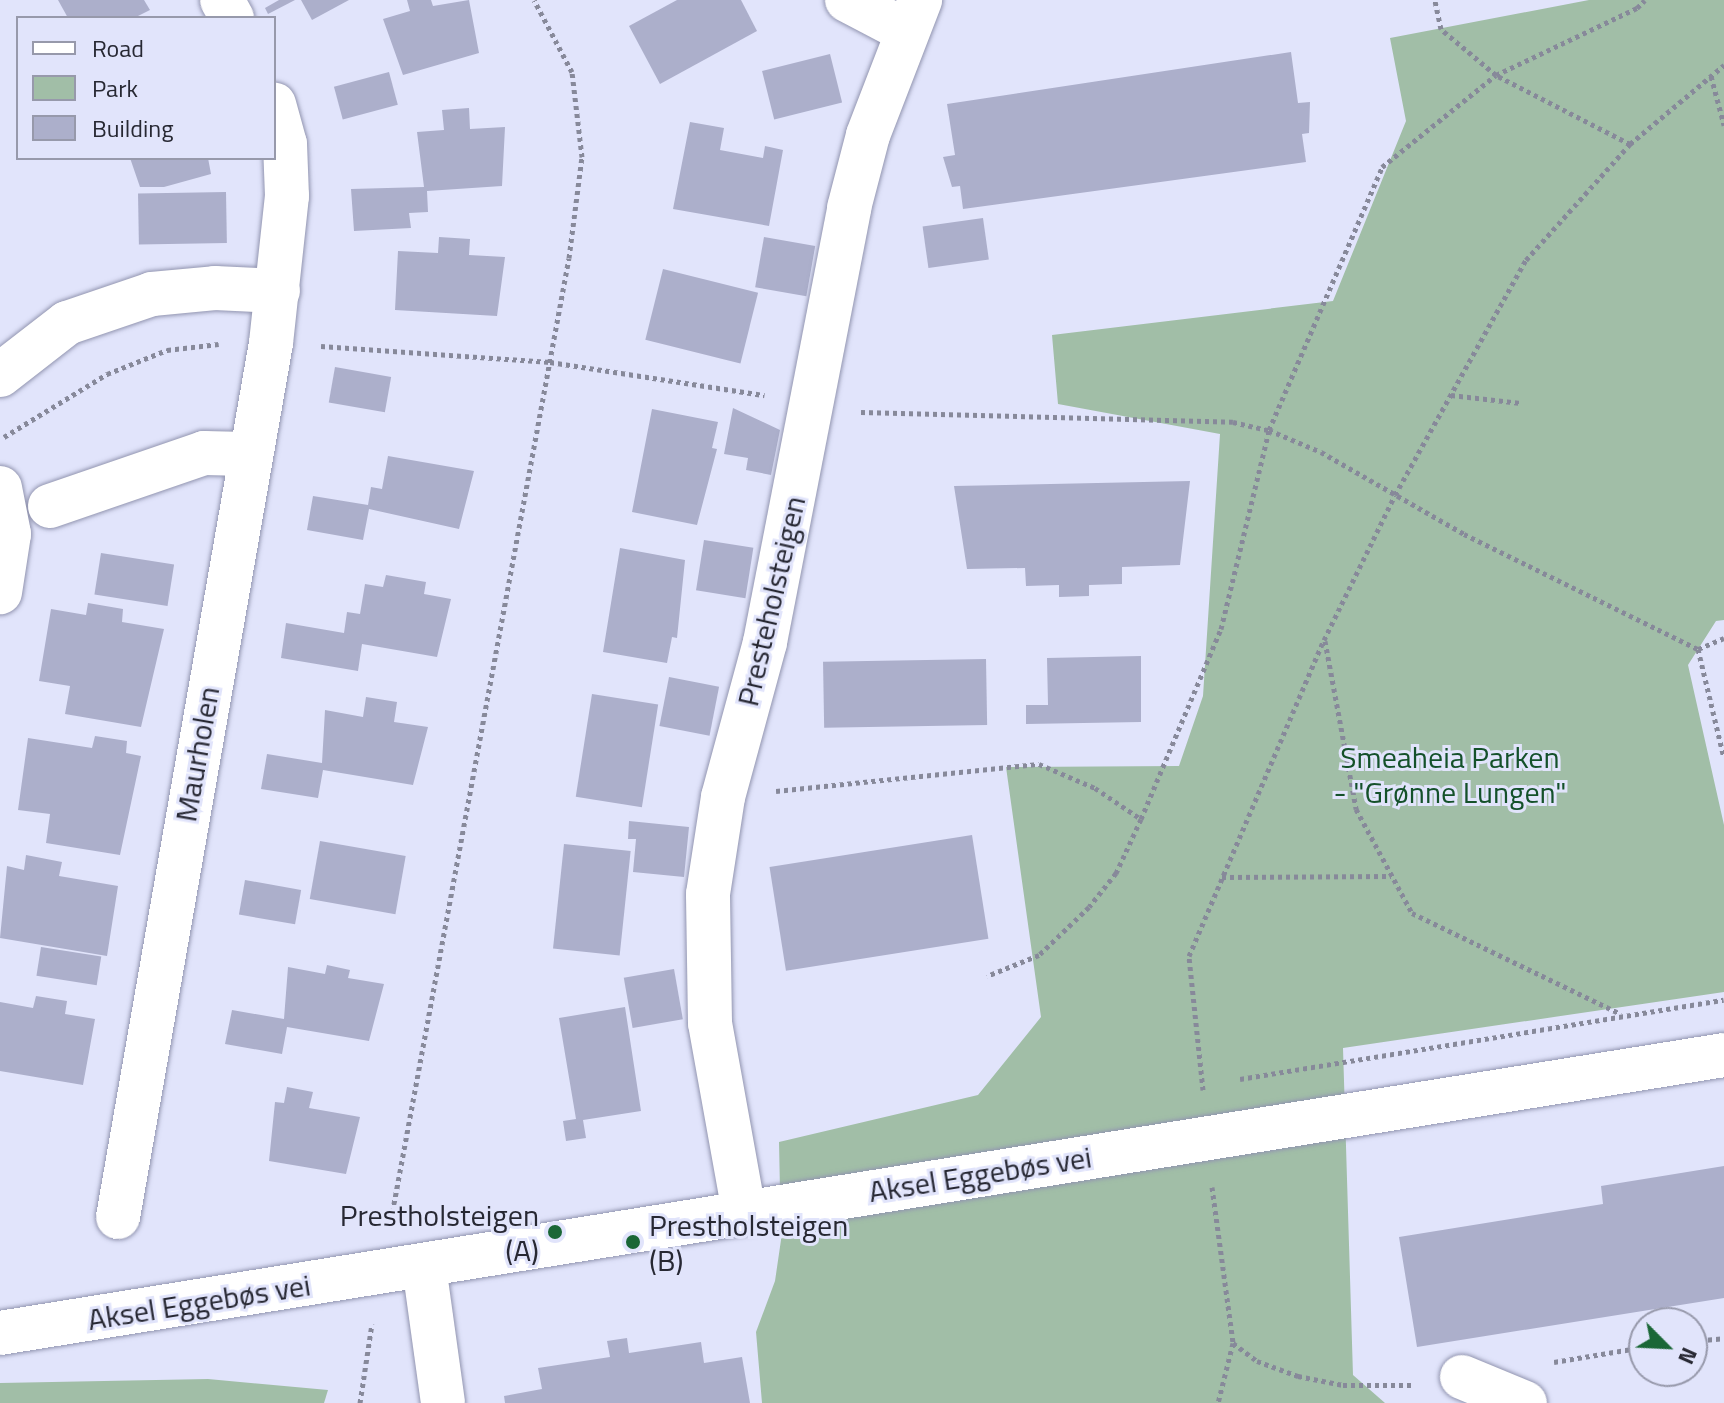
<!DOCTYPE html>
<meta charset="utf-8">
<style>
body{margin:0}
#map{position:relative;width:1724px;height:1403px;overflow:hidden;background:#e1e4fb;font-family:"Titillium Web",sans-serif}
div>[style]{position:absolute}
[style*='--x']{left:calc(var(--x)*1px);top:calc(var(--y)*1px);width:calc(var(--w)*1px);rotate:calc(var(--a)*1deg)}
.green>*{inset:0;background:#a1bea7}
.building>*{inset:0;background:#acafcb;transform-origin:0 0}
.path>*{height:5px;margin-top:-2.5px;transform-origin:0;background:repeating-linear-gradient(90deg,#87899a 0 4px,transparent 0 8px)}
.roads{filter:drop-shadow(0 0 2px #9295b0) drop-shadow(0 0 2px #9295b0)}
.minor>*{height:44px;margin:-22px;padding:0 22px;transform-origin:22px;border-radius:22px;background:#fff}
.dots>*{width:22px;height:22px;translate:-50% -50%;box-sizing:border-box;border:4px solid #e1e4fb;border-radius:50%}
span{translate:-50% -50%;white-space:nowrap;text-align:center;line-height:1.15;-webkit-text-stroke:6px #e1e4fb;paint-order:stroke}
.street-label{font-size:30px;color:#272833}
.park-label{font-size:30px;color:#14512a}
.poi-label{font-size:30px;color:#272833}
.right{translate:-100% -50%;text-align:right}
.left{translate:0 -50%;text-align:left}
.legend{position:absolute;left:16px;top:16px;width:260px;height:144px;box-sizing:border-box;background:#e1e4fb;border:2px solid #9799ab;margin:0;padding:10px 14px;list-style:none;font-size:24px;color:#272833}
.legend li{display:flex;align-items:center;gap:16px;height:40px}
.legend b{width:40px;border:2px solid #9799ab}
.north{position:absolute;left:1628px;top:1307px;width:80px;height:80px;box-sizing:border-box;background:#e1e4fb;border:2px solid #9799ab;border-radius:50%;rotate:114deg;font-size:22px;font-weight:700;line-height:32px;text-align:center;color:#272833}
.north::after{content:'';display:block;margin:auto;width:28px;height:36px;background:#1a6736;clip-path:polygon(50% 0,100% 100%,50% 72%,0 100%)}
</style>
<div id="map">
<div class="green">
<i style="clip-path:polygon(1589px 0,1724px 0,1724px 620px,1716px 621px,1688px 665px,1724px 825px,1724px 992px,1343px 1048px,1353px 1375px,1385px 1403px,762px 1403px,756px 1332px,775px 1281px,781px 1240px,779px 1142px,978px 1095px,1041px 1017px,1006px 767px,1179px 766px,1203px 696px,1220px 434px,1058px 404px,1052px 335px,1333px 301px,1406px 121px,1390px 38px)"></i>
<i style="clip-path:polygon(208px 1379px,328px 1390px,324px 1403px,0 1403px,0 1383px)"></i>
</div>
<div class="building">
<i style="clip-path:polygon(58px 0,144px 0,150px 10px,134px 18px,68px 18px)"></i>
<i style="clip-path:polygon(279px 0,295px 0,268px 14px,265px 8px)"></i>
<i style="clip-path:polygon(301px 0,349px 0,312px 20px)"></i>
<i style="clip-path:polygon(407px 0,431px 0,433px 6px,469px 0,479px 53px,403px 75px,383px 19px,410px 11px)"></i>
<i style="clip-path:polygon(677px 0,741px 0,757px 31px,660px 84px,629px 26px)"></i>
<i style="clip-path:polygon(1291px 52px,1298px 103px,1310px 102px,1309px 133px,1302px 134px,1306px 162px,963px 209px,960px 186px,952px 187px,943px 157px,955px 155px,947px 104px)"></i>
<i style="left:830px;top:54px;width:50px;height:70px;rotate:76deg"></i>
<i style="left:389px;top:72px;width:34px;height:57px;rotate:75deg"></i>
<i style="clip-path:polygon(469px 108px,470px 129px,505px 127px,502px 186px,427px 191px,428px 212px,409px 213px,411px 228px,354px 231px,351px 189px,424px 187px,417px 132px,444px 130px,442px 110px)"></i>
<i style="clip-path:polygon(690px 122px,724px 128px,720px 150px,763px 158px,765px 146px,783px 150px,769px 226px,673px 209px)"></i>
<i style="clip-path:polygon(130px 158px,208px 158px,211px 174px,164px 187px,140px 187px)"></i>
<i style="left:226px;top:192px;width:51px;height:88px;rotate:89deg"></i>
<i style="left:983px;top:218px;width:42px;height:61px;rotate:82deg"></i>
<i style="clip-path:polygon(439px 237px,470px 239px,469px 255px,505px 257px,497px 316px,395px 310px,398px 251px,438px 253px)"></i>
<i style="left:764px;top:237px;width:52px;height:51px;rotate:10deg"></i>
<i style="left:663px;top:269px;width:98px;height:73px;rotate:14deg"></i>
<i style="left:335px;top:367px;width:57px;height:36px;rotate:10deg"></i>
<i style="clip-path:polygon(733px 408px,780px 430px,771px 475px,746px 470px,748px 458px,724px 454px)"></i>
<i style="clip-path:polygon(652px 409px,718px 422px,712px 448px,717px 449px,697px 525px,632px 512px)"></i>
<i style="clip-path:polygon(388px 456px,474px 471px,459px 529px,369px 509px,363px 540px,307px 530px,313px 496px,368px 505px,371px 487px,382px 489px)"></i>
<i style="clip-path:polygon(1190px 481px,1180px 565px,1122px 567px,1122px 584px,1089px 585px,1089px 596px,1059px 597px,1059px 585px,1026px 586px,1025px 568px,967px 569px,954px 486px)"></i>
<i style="left:704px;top:540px;width:50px;height:51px;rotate:9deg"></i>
<i style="clip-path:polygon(620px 548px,685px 560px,677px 638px,672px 637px,667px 663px,603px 652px)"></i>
<i style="left:101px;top:553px;width:74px;height:42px;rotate:9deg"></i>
<i style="clip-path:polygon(386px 575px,426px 582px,424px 594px,451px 599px,437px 657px,362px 644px,358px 671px,281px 658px,286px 623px,344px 633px,347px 612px,360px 614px,365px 584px,383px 587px)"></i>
<i style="clip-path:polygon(88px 603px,123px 609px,122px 622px,164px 629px,141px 727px,65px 714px,70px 686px,39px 681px,51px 609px,86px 615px)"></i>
<i style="clip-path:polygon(1141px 656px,1141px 722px,1026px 724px,1026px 705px,1048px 705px,1047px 658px)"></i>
<i style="left:986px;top:659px;width:66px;height:163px;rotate:89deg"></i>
<i style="left:669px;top:677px;width:51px;height:50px;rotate:11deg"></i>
<i style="left:592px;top:694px;width:67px;height:104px;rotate:9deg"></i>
<i style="clip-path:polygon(366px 697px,397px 702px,394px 722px,428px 727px,413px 785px,323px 770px,318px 798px,261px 789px,267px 754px,322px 763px,325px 710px,363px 717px)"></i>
<i style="clip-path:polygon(95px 736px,127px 741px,126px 753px,141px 756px,120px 855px,46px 843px,50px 814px,18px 810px,28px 738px,92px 748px)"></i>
<i style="clip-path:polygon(629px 821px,689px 827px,684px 877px,633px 872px,636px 839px,628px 839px)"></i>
<i style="left:972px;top:835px;width:105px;height:205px;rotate:81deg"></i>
<i style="left:320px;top:841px;width:87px;height:59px;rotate:10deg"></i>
<i style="left:564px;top:844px;width:67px;height:105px;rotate:6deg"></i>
<i style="clip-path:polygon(26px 855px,62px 862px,59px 876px,118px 886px,107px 956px,0 938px,7px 866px,24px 870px)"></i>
<i style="left:245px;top:880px;width:57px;height:35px;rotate:10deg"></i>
<i style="left:41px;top:947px;width:61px;height:29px;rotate:9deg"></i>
<i style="clip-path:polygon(327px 965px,350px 970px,348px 978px,384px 984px,369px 1041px,287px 1027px,282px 1054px,225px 1044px,232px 1010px,284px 1019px,288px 967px,325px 974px)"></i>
<i style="left:674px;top:969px;width:51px;height:51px;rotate:80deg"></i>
<i style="clip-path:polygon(36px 996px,67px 1001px,65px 1014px,95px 1019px,83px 1085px,0 1071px,0 1002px,33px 1008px)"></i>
<i style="clip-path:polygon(625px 1007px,641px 1111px,583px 1120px,586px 1138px,566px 1141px,563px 1121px,576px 1119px,559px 1018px)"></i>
<i style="clip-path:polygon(287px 1087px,313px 1092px,309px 1108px,360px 1117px,346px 1174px,269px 1161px,275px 1102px,284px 1103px)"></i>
<i style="clip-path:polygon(1724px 1166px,1724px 1298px,1417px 1347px,1399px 1237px,1603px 1204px,1601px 1186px)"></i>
<i style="clip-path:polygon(627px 1338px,629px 1353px,701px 1342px,704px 1363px,742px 1357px,750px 1403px,505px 1403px,504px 1396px,542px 1389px,538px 1368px,610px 1357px,607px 1341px)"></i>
</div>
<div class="path">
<i style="--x:1711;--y:76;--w:51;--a:75.1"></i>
<i style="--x:1630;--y:144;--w:151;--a:-152.8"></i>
<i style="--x:1496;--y:75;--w:156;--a:-25.4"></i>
<i style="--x:1637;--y:8;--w:11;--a:-45"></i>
<i style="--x:321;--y:346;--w:230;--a:4"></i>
<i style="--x:550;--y:362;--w:217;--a:8.8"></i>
<i style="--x:1451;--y:395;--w:70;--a:6.5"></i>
<i style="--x:861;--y:412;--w:372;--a:1.5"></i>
<i style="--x:1233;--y:422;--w:37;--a:13"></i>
<i style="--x:1269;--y:430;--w:56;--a:22.9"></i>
<i style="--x:1321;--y:452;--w:165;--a:29.8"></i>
<i style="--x:1464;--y:534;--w:261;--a:26.2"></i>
<i style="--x:4;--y:437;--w:121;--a:-31.5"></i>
<i style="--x:107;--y:374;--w:65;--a:-21.8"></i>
<i style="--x:167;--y:350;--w:52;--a:-6.6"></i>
<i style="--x:1724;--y:638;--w:28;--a:157"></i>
<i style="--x:1698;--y:649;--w:112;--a:76.6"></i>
<i style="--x:1325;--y:641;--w:171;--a:79.5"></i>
<i style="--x:1356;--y:809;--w:118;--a:61.7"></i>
<i style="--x:1412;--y:913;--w:232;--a:25.8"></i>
<i style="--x:776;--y:791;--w:264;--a:-5.9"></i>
<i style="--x:1039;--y:764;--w:61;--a:23.2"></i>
<i style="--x:1095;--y:788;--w:55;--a:34"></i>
<i style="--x:1141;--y:819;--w:60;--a:114.8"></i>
<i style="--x:1116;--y:873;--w:43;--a:128.5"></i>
<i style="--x:1089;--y:907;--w:69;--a:136.2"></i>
<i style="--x:1039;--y:955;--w:56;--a:158"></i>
<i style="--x:1141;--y:819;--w:206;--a:-67.2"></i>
<i style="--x:1221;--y:629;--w:205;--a:-76.4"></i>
<i style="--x:1269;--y:430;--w:286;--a:-66.7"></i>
<i style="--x:1382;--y:167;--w:146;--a:-38.9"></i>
<i style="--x:1496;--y:75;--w:72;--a:-140.1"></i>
<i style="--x:1441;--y:29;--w:30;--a:-102"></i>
<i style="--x:1222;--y:877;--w:169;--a:-0.3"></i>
<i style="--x:1240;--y:1079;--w:490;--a:-9.3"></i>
<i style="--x:1203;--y:1090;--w:135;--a:-96"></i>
<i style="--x:1189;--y:956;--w:344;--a:-66.9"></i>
<i style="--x:1324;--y:640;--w:161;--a:-63.9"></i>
<i style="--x:1395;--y:495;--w:269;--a:-60.9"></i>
<i style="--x:1526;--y:260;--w:156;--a:-48.1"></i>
<i style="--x:1630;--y:144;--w:123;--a:-40"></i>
<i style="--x:1212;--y:1187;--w:157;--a:82.3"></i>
<i style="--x:1233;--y:1343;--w:62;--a:104"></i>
<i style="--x:391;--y:1220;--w:978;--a:-79.52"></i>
<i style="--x:569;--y:258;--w:102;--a:-82.7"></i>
<i style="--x:582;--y:157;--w:86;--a:-96.7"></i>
<i style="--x:572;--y:72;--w:81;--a:-117.8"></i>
<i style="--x:1692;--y:1341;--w:32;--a:-5"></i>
<i style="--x:1233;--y:1343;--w:30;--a:37"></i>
<i style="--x:1257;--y:1361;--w:44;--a:20.1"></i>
<i style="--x:1298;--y:1376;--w:46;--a:11.3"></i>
<i style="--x:1343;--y:1385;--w:71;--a:0"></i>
<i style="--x:1554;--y:1362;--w:91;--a:-9.5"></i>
<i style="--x:360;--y:1403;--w:80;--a:-81.4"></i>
</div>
<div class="roads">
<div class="minor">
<i style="--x:222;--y:0;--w:21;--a:61"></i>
<i style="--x:847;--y:0;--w:67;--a:27.7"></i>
<i style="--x:0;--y:375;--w:85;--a:-37.8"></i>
<i style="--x:67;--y:323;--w:90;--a:-18.8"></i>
<i style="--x:152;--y:294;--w:63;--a:-5.4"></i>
<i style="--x:215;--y:288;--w:63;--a:2.7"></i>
<i style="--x:0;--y:488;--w:47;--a:78.9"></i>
<i style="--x:9;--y:534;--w:59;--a:98.8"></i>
<i style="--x:50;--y:506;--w:163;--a:-19"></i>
<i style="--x:204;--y:453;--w:43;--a:1.3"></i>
<i style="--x:744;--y:1212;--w:192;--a:-100.2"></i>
<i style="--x:710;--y:1023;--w:129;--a:-90.9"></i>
<i style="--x:708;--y:894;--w:98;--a:-81.2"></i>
<i style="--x:723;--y:797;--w:161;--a:-74.8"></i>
<i style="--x:765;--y:642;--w:442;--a:-79"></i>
<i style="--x:849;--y:208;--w:75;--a:-75.4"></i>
<i style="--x:868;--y:135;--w:145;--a:-68.9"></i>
<i style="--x:118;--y:1217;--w:887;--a:-80.07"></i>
<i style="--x:271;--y:343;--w:148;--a:-83.8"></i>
<i style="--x:287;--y:196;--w:52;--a:-92.2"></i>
<i style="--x:285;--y:144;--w:41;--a:-105.4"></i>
<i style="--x:424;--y:1266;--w:138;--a:82.1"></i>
<i style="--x:0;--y:1333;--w:1746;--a:-9.16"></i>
<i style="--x:1462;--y:1377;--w:68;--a:22.4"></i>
</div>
</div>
<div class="dots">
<i style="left:555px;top:1232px;background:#1a6736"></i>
<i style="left:633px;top:1242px;background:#1a6736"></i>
</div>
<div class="street-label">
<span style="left:771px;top:601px;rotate:-77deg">Presteholsteigen</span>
<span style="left:197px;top:754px;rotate:-80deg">Maurholen</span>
<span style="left:980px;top:1174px;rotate:-9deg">Aksel Eggebøs vei</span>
<span style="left:199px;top:1302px;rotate:-9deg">Aksel Eggebøs vei</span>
</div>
<div class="park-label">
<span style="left:1450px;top:774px">Smeaheia Parken<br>- "Grønne Lungen"</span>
</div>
<div class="poi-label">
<span class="right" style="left:539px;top:1232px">Prestholsteigen<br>(A)</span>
<span class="left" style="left:649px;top:1242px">Prestholsteigen<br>(B)</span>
</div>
<ul class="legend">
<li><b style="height:10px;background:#fff"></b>Road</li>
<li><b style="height:22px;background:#a1bea7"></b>Park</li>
<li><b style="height:22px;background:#acafcb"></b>Building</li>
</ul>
<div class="north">N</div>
</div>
